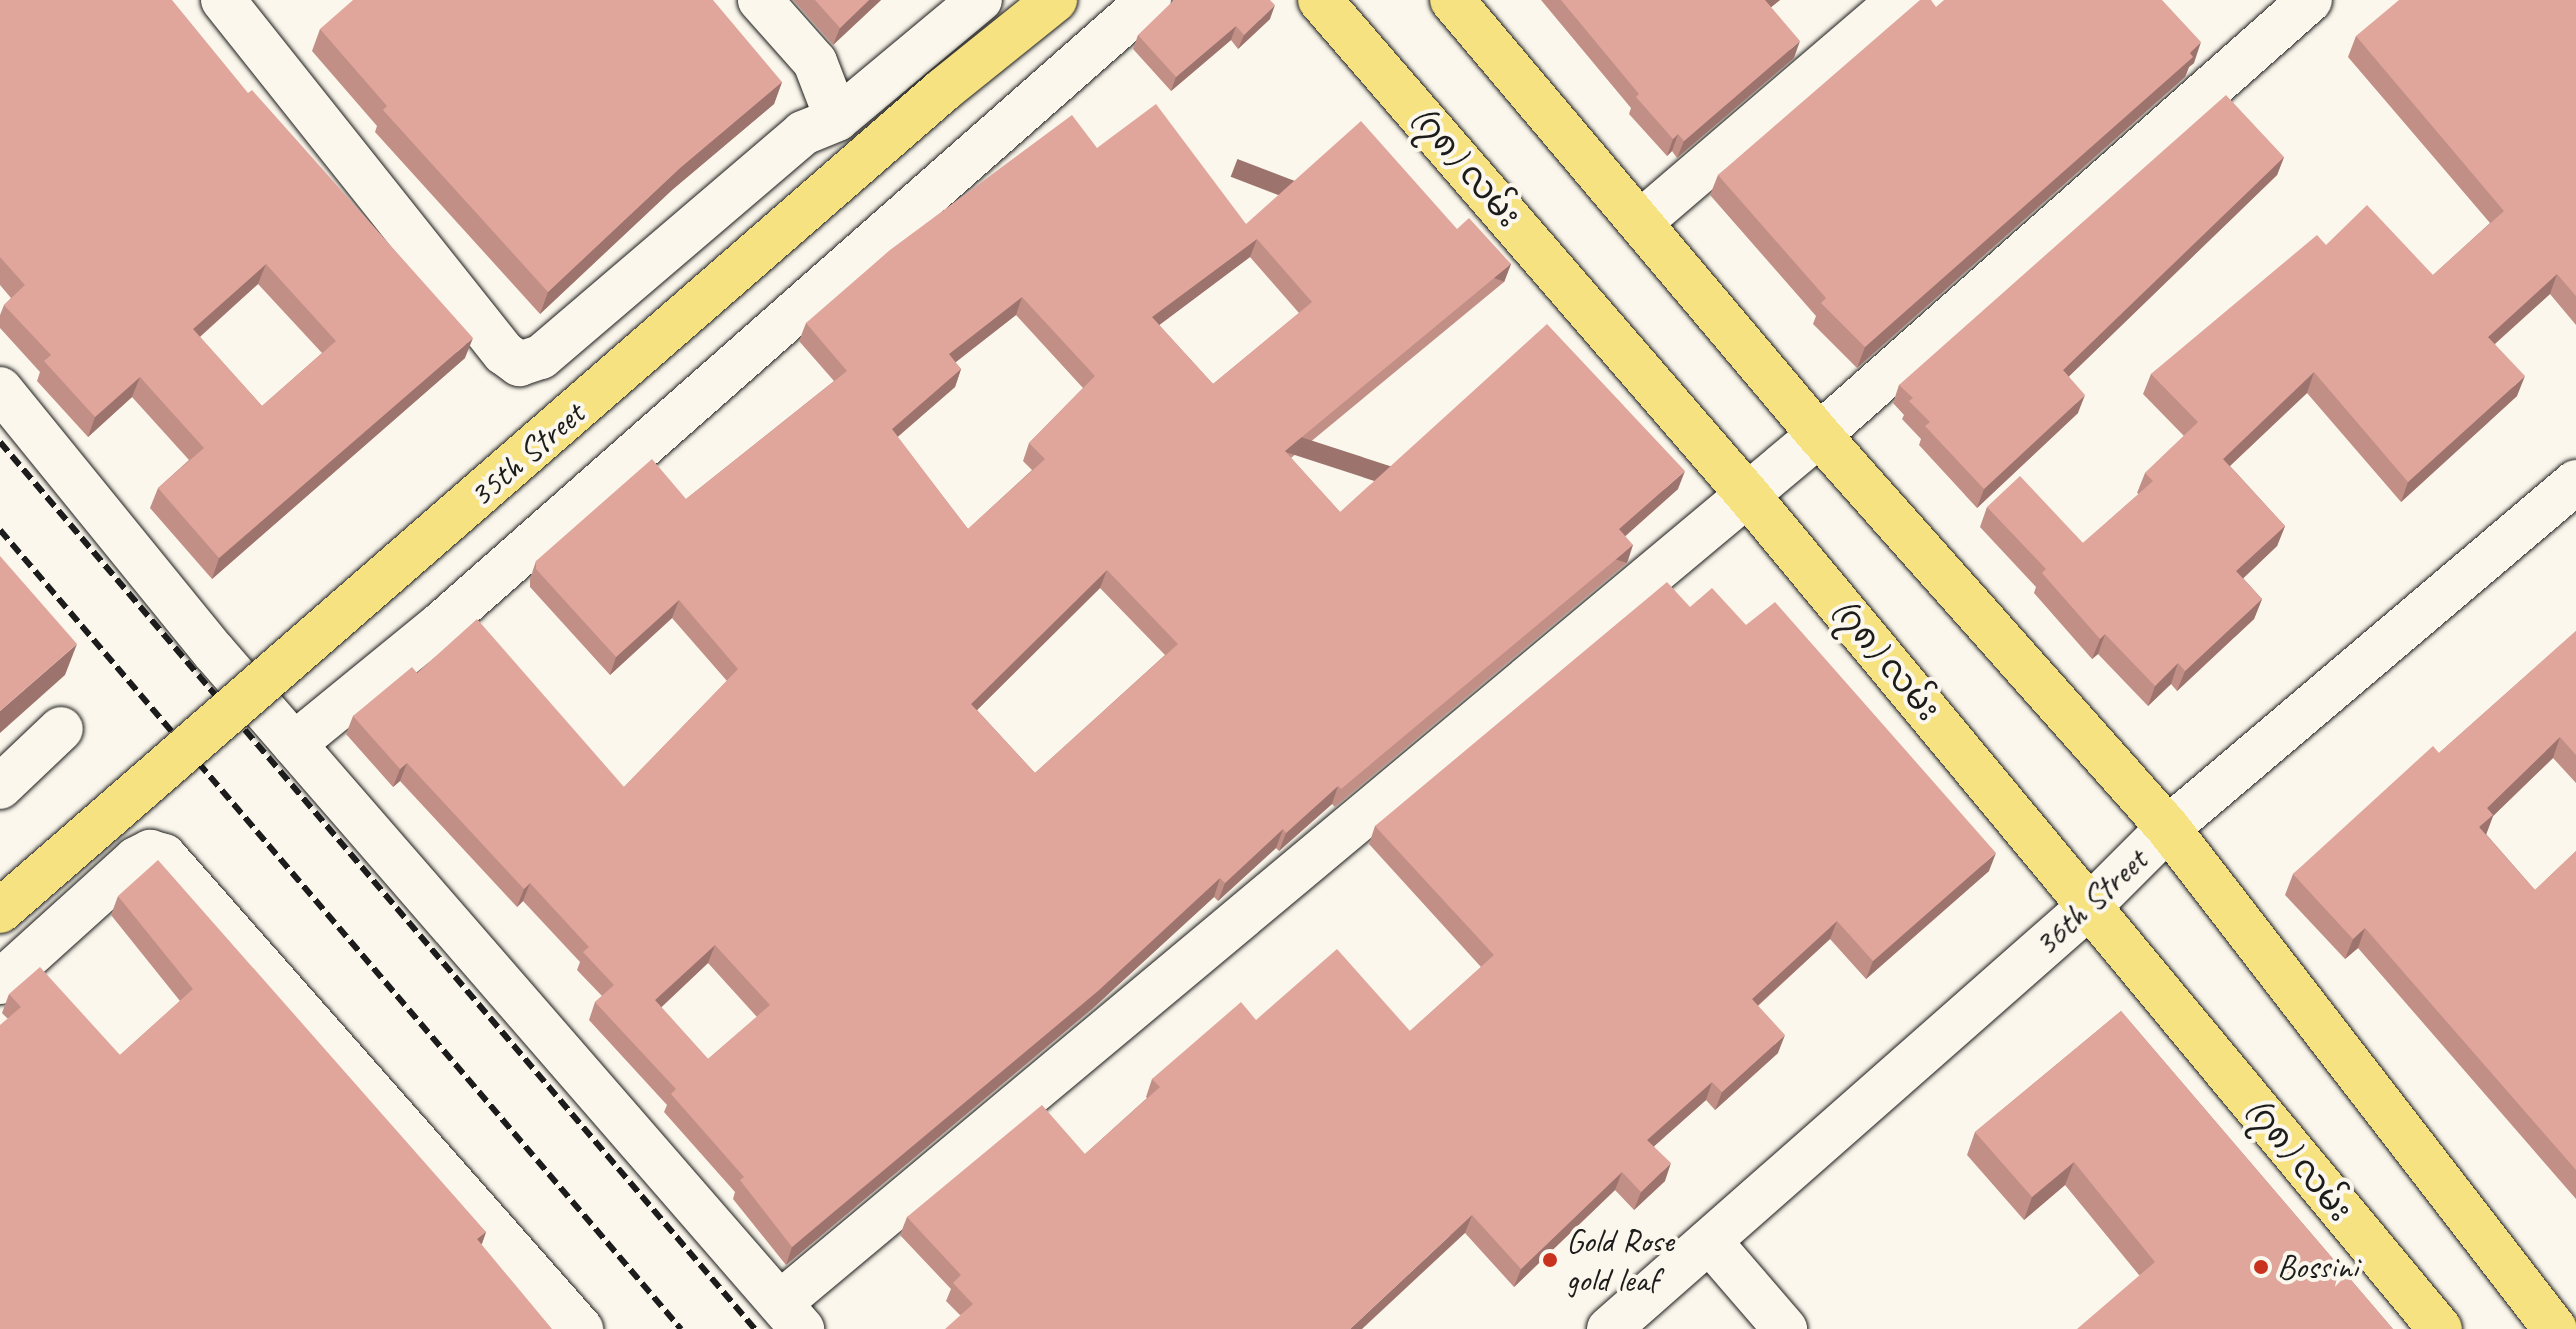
<!DOCTYPE html>
<meta charset="utf-8">
<style>
body{margin:0}
#map{position:relative;width:2576px;height:1329px;overflow:hidden;background:#fbf7ec;font-family:Caveat,"Noto Sans Myanmar",sans-serif}
div>[style]{position:absolute}
[style*='--x']{left:calc(var(--x)*1px);top:calc(var(--y)*1px);width:calc(var(--w)*1px);rotate:calc(var(--a)*1deg)}
.roads{filter:drop-shadow(0 0 2px #1c1c1c) drop-shadow(0 0 2px #1c1c1c)}
.minor>*{height:44px;margin:-22px;padding:0 22px;transform-origin:22px;border-radius:22px;background:#fbf7ec}
.major>*{height:44px;margin:-22px;padding:0 22px;transform-origin:22px;border-radius:22px;background:#f6e281}
.rail>*{height:6px;margin-top:-3px;transform-origin:0;background:repeating-linear-gradient(90deg,#1c1c1c 0 12px,transparent 0 18px)}
.bridges{filter:drop-shadow(0 0 2px #1c1c1c) drop-shadow(0 0 2px #1c1c1c)}
.major-bridge>*{height:44px;margin:-22px;padding:0 22px;transform-origin:22px;border-radius:22px;background:#f6e281}
.wall>*{inset:0;background:#c18f86}
.shaded-wall>*{inset:0;background:#9d746d;transform-origin:0 0}
.building>*{inset:0;background:#e0a69c}
.dots>*{width:22px;height:22px;translate:-50% -50%;box-sizing:border-box;border:4px solid #fbf7ec;border-radius:50%}
span{translate:-50% -50%;white-space:nowrap;text-align:center;line-height:1.15;-webkit-text-stroke:8px #fbf7ec;paint-order:stroke}
.street-label{font-size:34px;color:#1c1c1c}
.poi-label{font-size:34px;color:#1c1c1c}
.left{translate:0 -50%;text-align:left}
</style>
<div id="map">
<div class="roads">
<div class="minor">
<i style="--x:223;--y:0;--w:451;--a:51.5"></i>
<i style="--x:504;--y:353;--w:19;--a:36"></i>
<i style="--x:519;--y:364;--w:23;--a:-18"></i>
<i style="--x:541;--y:357;--w:345;--a:-40.5"></i>
<i style="--x:803;--y:133;--w:37;--a:-22"></i>
<i style="--x:837;--y:119;--w:61;--a:-111.1"></i>
<i style="--x:815;--y:62;--w:83;--a:-131.6"></i>
<i style="--x:837;--y:119;--w:186;--a:-39.8"></i>
<i style="--x:1643;--y:220;--w:338;--a:-40.6"></i>
<i style="--x:0;--y:389;--w:339;--a:50.9"></i>
<i style="--x:214;--y:652;--w:897;--a:49.02"></i>
<i style="--x:294;--y:744;--w:190;--a:-39.2"></i>
<i style="--x:441;--y:624;--w:944;--a:-41.39"></i>
<i style="--x:0;--y:787;--w:84;--a:-43.6"></i>
<i style="--x:0;--y:982;--w:183;--a:-42.1"></i>
<i style="--x:136;--y:859;--w:16;--a:-27"></i>
<i style="--x:150;--y:852;--w:15;--a:16"></i>
<i style="--x:164;--y:856;--w:631;--a:48.6"></i>
<i style="--x:1710;--y:1242;--w:115;--a:49.2"></i>
<i style="--x:780;--y:1303;--w:1354;--a:-39.88"></i>
<i style="--x:1819;--y:435;--w:656;--a:-41.54"></i>
<i style="--x:1609;--y:1329;--w:643;--a:-41.35"></i>
<i style="--x:2092;--y:904;--w:107;--a:-45"></i>
<i style="--x:2168;--y:828;--w:535;--a:-40.3"></i>
</div>
<div class="major">
<i style="--x:1320;--y:0;--w:653;--a:49.16"></i>
<i style="--x:1747;--y:494;--w:1085;--a:50.31"></i>
<i style="--x:1452;--y:0;--w:569;--a:49.85"></i>
<i style="--x:1819;--y:435;--w:526;--a:48.39"></i>
<i style="--x:2168;--y:828;--w:633;--a:52.32"></i>
</div>
</div>
<div class="rail">
<i style="--x:0;--y:442;--w:1165;--a:49.6"></i>
<i style="--x:0;--y:530;--w:1050;--a:49.56"></i>
</div>
<div class="bridges">
<div class="major-bridge">
<i style="--x:0;--y:911;--w:1250;--a:-41.04"></i>
<i style="--x:943;--y:90;--w:144;--a:-38.8"></i>
</div>
</div>
<div class="wall">
<i style="clip-path:polygon(evenodd,0 0,465px 358px,212px 579px,150px 508px,158px 488px,189px 460px,132px 397px,88px 437px,37px 381px,40px 372px,0 328px,0 315px,4px 305px,11px 298px,0 285px,0 0,258px 284px,322px 353px,262px 406px,200px 337px,258px 284px)"></i>
<i style="clip-path:polygon(793px 0,881px 0,833px 45px)"></i>
<i style="clip-path:polygon(1541px 0,1780px 0,1771px 7px,1794px 58px,1677px 158px,1672px 151px,1667px 156px,1629px 114px,1631px 108px)"></i>
<i style="clip-path:polygon(2576px 0,2576px 325px,2550px 294px,2495px 344px,2517px 396px,2401px 502px,2307px 393px,2230px 466px,2285px 526px,2277px 546px,2243px 578px,2262px 599px,2254px 619px,2177px 691px,2171px 684px,2148px 706px,2098px 654px,2092px 659px,2034px 593px,2036px 587px,1980px 527px,1987px 507px,2083px 543px,2139px 494px,2137px 493px,2145px 473px,2184px 436px,2143px 394px,2151px 374px,2326px 245px,2433px 275px,2490px 223px,2348px 57px,2356px 36px)"></i>
<i style="clip-path:polygon(1936px 7px,2194px 63px,2189px 67px,2185px 77px,1857px 368px,1813px 324px,1816px 316px,1710px 195px,1718px 175px)"></i>
<i style="clip-path:polygon(1270px 19px,1238px 49px,1231px 40px,1171px 91px,1133px 49px,1138px 35px)"></i>
<i style="clip-path:polygon(320px 29px,782px 82px,774px 104px,672px 190px,540px 314px,375px 132px,377px 126px,312px 51px)"></i>
<i style="clip-path:polygon(evenodd,1097px 148px,1246px 224px,1457px 229px,1511px 264px,1504px 282px,1291px 458px,1340px 512px,1678px 489px,1625px 536px,1627px 563px,1335px 807px,1332px 804px,1279px 851px,1276px 848px,1218px 901px,1214px 897px,1092px 1009px,786px 1265px,733px 1199px,735px 1192px,664px 1112px,667px 1105px,589px 1020px,595px 1002px,602px 996px,577px 970px,580px 962px,523px 901px,517px 907px,400px 781px,393px 787px,346px 734px,353px 716px,417px 673px,624px 787px,727px 681px,672px 618px,610px 675px,530px 587px,530px 579px,536px 561px,686px 499px,834px 381px,799px 341px,806px 323px,1097px 148px,1250px 257px,1299px 313px,1213px 384px,1159px 325px,1250px 257px,1097px 148px,1016px 315px,1083px 388px,1029px 443px,1023px 461px,1032px 470px,968px 529px,897px 437px,955px 387px,961px 369px,955px 362px,1016px 315px,1097px 148px,1100px 588px,1165px 655px,1035px 773px,977px 710px,1100px 588px,1097px 148px,708px 963px,757px 1017px,708px 1059px,661px 1007px,708px 963px)"></i>
<i style="clip-path:polygon(2284px 157px,2277px 175px,2069px 376px,2078px 413px,1977px 508px,1919px 445px,1921px 439px,1902px 419px,1904px 415px,1893px 403px,1899px 385px)"></i>
<i style="clip-path:polygon(1690px 607px,1746px 625px,1989px 871px,1866px 979px,1830px 939px,1758px 1006px,1778px 1053px,1715px 1110px,1706px 1100px,1654px 1146px,1665px 1181px,1634px 1210px,1615px 1190px,1514px 1287px,1465px 1233px,960px 1315px,946px 1301px,951px 1289px,900px 1235px,907px 1217px,1085px 1154px,1147px 1098px,1146px 1097px,1152px 1079px,1256px 1020px,1410px 1031px,1481px 967px,1369px 844px,1375px 826px)"></i>
<i style="clip-path:polygon(2576px 631px,2576px 783px,2553px 758px,2493px 816px,2486px 834px,2535px 890px,2576px 851px,2576px 1199px,2358px 948px,2345px 959px,2285px 895px,2293px 874px,2439px 753px)"></i>
<i style="clip-path:polygon(118px 896px,486px 1232px,482px 1244px,7px 1018px,2px 1013px,9px 994px,120px 1055px,180px 1001px,111px 915px)"></i>
<i style="clip-path:polygon(2121px 1011px,2393px 1329px,2139px 1275px,2065px 1185px,2024px 1220px,1967px 1155px,1975px 1132px)"></i>
</div>
<div class="shaded-wall">
<i style="clip-path:polygon(869px 0,881px 0,833px 45px,840px 28px)"></i>
<i style="clip-path:polygon(1765px 0,1780px 0,1759px 17px)"></i>
<i style="clip-path:polygon(1275px 5px,1270px 19px,1238px 49px,1244px 35px)"></i>
<i style="clip-path:polygon(1236px 26px,1231px 40px,1171px 91px,1176px 77px)"></i>
<i style="clip-path:polygon(1800px 41px,1794px 58px,1677px 158px,1684px 141px)"></i>
<i style="clip-path:polygon(2201px 42px,2194px 63px,2189px 67px,2185px 77px,1857px 368px,1865px 347px)"></i>
<i style="clip-path:polygon(782px 82px,774px 104px,672px 190px,540px 314px,548px 292px,680px 168px)"></i>
<i style="clip-path:polygon(1678px 134px,1672px 151px,1667px 156px,1673px 139px)"></i>
<i style="clip-path:polygon(2284px 157px,2277px 175px,2056px 389px,2063px 370px)"></i>
<i style="clip-path:polygon(1257px 239px,1250px 257px,1146px 335px,1152px 317px)"></i>
<i style="clip-path:polygon(266px 264px,258px 284px,186px 349px,193px 329px)"></i>
<i style="left:1511px;top:264px;width:19px;height:293px;rotate:111deg"></i>
<i style="clip-path:polygon(2557px 274px,2550px 294px,2480px 357px,2488px 337px)"></i>
<i style="clip-path:polygon(1022px 297px,1016px 315px,942px 373px,949px 354px)"></i>
<i style="clip-path:polygon(473px 338px,465px 358px,212px 579px,219px 558px)"></i>
<i style="clip-path:polygon(961px 369px,955px 387px,885px 448px,892px 429px)"></i>
<i style="clip-path:polygon(2314px 372px,2307px 393px,2216px 479px,2223px 459px)"></i>
<i style="clip-path:polygon(2525px 376px,2517px 396px,2401px 502px,2408px 482px)"></i>
<i style="clip-path:polygon(140px 377px,132px 397px,88px 437px,95px 417px)"></i>
<i style="clip-path:polygon(2085px 395px,2078px 413px,1977px 508px,1984px 489px)"></i>
<i style="clip-path:polygon(1685px 471px,1678px 489px,1612px 548px,1619px 529px)"></i>
<i style="clip-path:polygon(2285px 526px,2277px 546px,2229px 592px,2236px 571px)"></i>
<i style="left:1633px;top:545px;width:19px;height:381px;rotate:108deg"></i>
<i style="clip-path:polygon(1107px 570px,1100px 588px,965px 722px,971px 704px)"></i>
<i style="clip-path:polygon(2262px 599px,2254px 619px,2177px 691px,2185px 671px)"></i>
<i style="clip-path:polygon(679px 600px,672px 618px,610px 675px,616px 657px)"></i>
<i style="clip-path:polygon(2105px 634px,2098px 654px,2092px 659px,2100px 639px)"></i>
<i style="clip-path:polygon(77px 644px,65px 675px,0 733px,0 711px)"></i>
<i style="clip-path:polygon(2178px 663px,2171px 684px,2148px 706px,2155px 686px)"></i>
<i style="clip-path:polygon(2560px 737px,2553px 758px,2493px 816px,2486px 835px,2472px 847px,2487px 808px)"></i>
<i style="clip-path:polygon(407px 763px,400px 781px,393px 787px,400px 769px)"></i>
<i style="clip-path:polygon(1338px 786px,1332px 804px,1279px 851px,1286px 833px)"></i>
<i style="clip-path:polygon(1283px 829px,1276px 848px,1218px 901px,1225px 883px)"></i>
<i style="clip-path:polygon(1996px 853px,1989px 871px,1866px 979px,1873px 961px)"></i>
<i style="clip-path:polygon(1220px 878px,1214px 897px,1092px 1009px,786px 1265px,792px 1247px)"></i>
<i style="clip-path:polygon(530px 883px,523px 901px,517px 907px,524px 889px)"></i>
<i style="clip-path:polygon(1837px 921px,1830px 939px,1745px 1017px,1752px 999px)"></i>
<i style="clip-path:polygon(2365px 928px,2358px 948px,2345px 959px,2353px 939px)"></i>
<i style="clip-path:polygon(715px 945px,708px 963px,649px 1019px,655px 1000px)"></i>
<i style="clip-path:polygon(1785px 1035px,1778px 1053px,1715px 1110px,1722px 1092px)"></i>
<i style="clip-path:polygon(1712px 1082px,1706px 1100px,1641px 1158px,1647px 1140px)"></i>
<i style="clip-path:polygon(2074px 1162px,2065px 1185px,2024px 1220px,2032px 1197px)"></i>
<i style="clip-path:polygon(1671px 1163px,1665px 1181px,1634px 1210px,1641px 1192px)"></i>
<i style="clip-path:polygon(1622px 1172px,1615px 1190px,1514px 1287px,1521px 1269px)"></i>
<i style="clip-path:polygon(1472px 1215px,1465px 1233px,1362px 1329px,1350px 1329px)"></i>
<i style="clip-path:polygon(486px 1232px,479px 1251px,477px 1239px)"></i>
</div>
<div class="building">
<i style="clip-path:polygon(evenodd,0 0,172px 0,248px 93px,252px 90px,473px 338px,219px 558px,158px 488px,204px 448px,140px 377px,95px 417px,44px 361px,51px 355px,4px 305px,25px 285px,0 257px,0 0,266px 264px,336px 341px,262px 406px,193px 329px,266px 264px)"></i>
<i style="clip-path:polygon(353px 0,713px 0,782px 82px,680px 168px,548px 292px,383px 110px,387px 106px,320px 29px)"></i>
<i style="clip-path:polygon(815px 0,869px 0,840px 28px)"></i>
<i style="clip-path:polygon(1174px 0,1270px 0,1275px 5px,1244px 35px,1236px 26px,1176px 77px,1138px 35px)"></i>
<i style="clip-path:polygon(1561px 0,1765px 0,1800px 41px,1684px 141px,1678px 134px,1673px 139px,1636px 97px,1639px 94px)"></i>
<i style="clip-path:polygon(1920px 0,1931px 0,1936px 7px,1944px 0,2162px 0,2201px 42px,2190px 53px,2193px 57px,1865px 347px,1821px 303px,1826px 298px,1718px 175px)"></i>
<i style="clip-path:polygon(2399px 0,2576px 0,2576px 296px,2557px 274px,2488px 337px,2525px 376px,2408px 482px,2314px 372px,2223px 459px,2285px 526px,2236px 571px,2262px 599px,2185px 671px,2178px 663px,2155px 686px,2105px 634px,2100px 639px,2042px 573px,2046px 569px,1987px 507px,2020px 476px,2083px 543px,2153px 481px,2145px 473px,2198px 422px,2151px 374px,2317px 235px,2326px 245px,2367px 205px,2433px 275px,2504px 211px,2356px 36px)"></i>
<i style="clip-path:polygon(2226px 95px,2284px 157px,2063px 370px,2085px 395px,1984px 489px,1925px 426px,1930px 422px,1909px 401px,1913px 398px,1899px 385px)"></i>
<i style="clip-path:polygon(evenodd,1156px 104px,1246px 224px,1361px 121px,1457px 229px,1469px 218px,1511px 264px,1285px 451px,1340px 512px,1547px 324px,1685px 471px,1619px 529px,1633px 545px,1341px 789px,1338px 786px,1286px 833px,1283px 829px,1225px 883px,1220px 878px,1098px 991px,792px 1247px,740px 1180px,744px 1177px,671px 1094px,676px 1089px,595px 1002px,614px 985px,583px 952px,589px 947px,530px 883px,524px 889px,407px 763px,400px 769px,353px 716px,412px 667px,417px 673px,477px 619px,624px 787px,738px 669px,679px 600px,616px 657px,536px 569px,536px 561px,652px 459px,686px 499px,847px 371px,806px 323px,890px 250px,1072px 115px,1097px 148px,1156px 104px,1257px 239px,1312px 302px,1213px 384px,1152px 317px,1257px 239px,1156px 104px,1022px 297px,1095px 376px,1029px 443px,1045px 459px,968px 529px,892px 429px,961px 369px,949px 354px,1022px 297px,1156px 104px,1107px 570px,1178px 644px,1035px 773px,971px 704px,1107px 570px,1156px 104px,715px 945px,770px 1005px,708px 1059px,655px 1000px,715px 945px)"></i>
<i style="clip-path:polygon(0 556px,77px 644px,0 711px)"></i>
<i style="clip-path:polygon(1667px 582px,1690px 607px,1712px 588px,1746px 625px,1775px 602px,1996px 853px,1873px 961px,1837px 921px,1752px 999px,1785px 1035px,1722px 1092px,1712px 1082px,1647px 1140px,1671px 1163px,1641px 1192px,1622px 1172px,1521px 1269px,1472px 1215px,1350px 1329px,945px 1329px,973px 1304px,953px 1283px,961px 1275px,907px 1217px,1042px 1105px,1085px 1154px,1160px 1087px,1152px 1079px,1241px 1002px,1256px 1020px,1337px 949px,1410px 1031px,1494px 955px,1375px 826px)"></i>
<i style="clip-path:polygon(2576px 631px,2576px 755px,2560px 737px,2487px 808px,2493px 815px,2479px 827px,2535px 890px,2576px 851px,2576px 1170px,2365px 928px,2353px 939px,2293px 874px,2433px 746px,2439px 753px)"></i>
<i style="clip-path:polygon(158px 860px,486px 1232px,477px 1239px,552px 1329px,0 1329px,0 1025px,21px 1007px,9px 994px,40px 967px,120px 1055px,193px 989px,118px 896px)"></i>
<i style="clip-path:polygon(2121px 1011px,2393px 1329px,2077px 1329px,2155px 1262px,2074px 1162px,2032px 1197px,1975px 1132px)"></i>
</div>
<div class="dots">
<i style="left:1550px;top:1260px;background:#c8321e"></i>
<i style="left:2261px;top:1267px;background:#c8321e"></i>
</div>
<div class="street-label">
<span style="left:1466px;top:166px;rotate:49deg">(၇၈) လမ်း</span>
<span style="left:526px;top:454px;rotate:-41deg">35th Street</span>
<span style="left:1886px;top:659px;rotate:50deg">(၇၈) လမ်း</span>
<span style="left:2090px;top:902px;rotate:-43deg">36th Street</span>
<span style="left:2299px;top:1159px;rotate:51deg">(၇၈) လမ်း</span>
</div>
<div class="poi-label">
<span class="left" style="left:1566px;top:1260px">Gold Rose<br>gold leaf</span>
<span class="left" style="left:2277px;top:1267px">Bossini</span>
</div>
</div>
